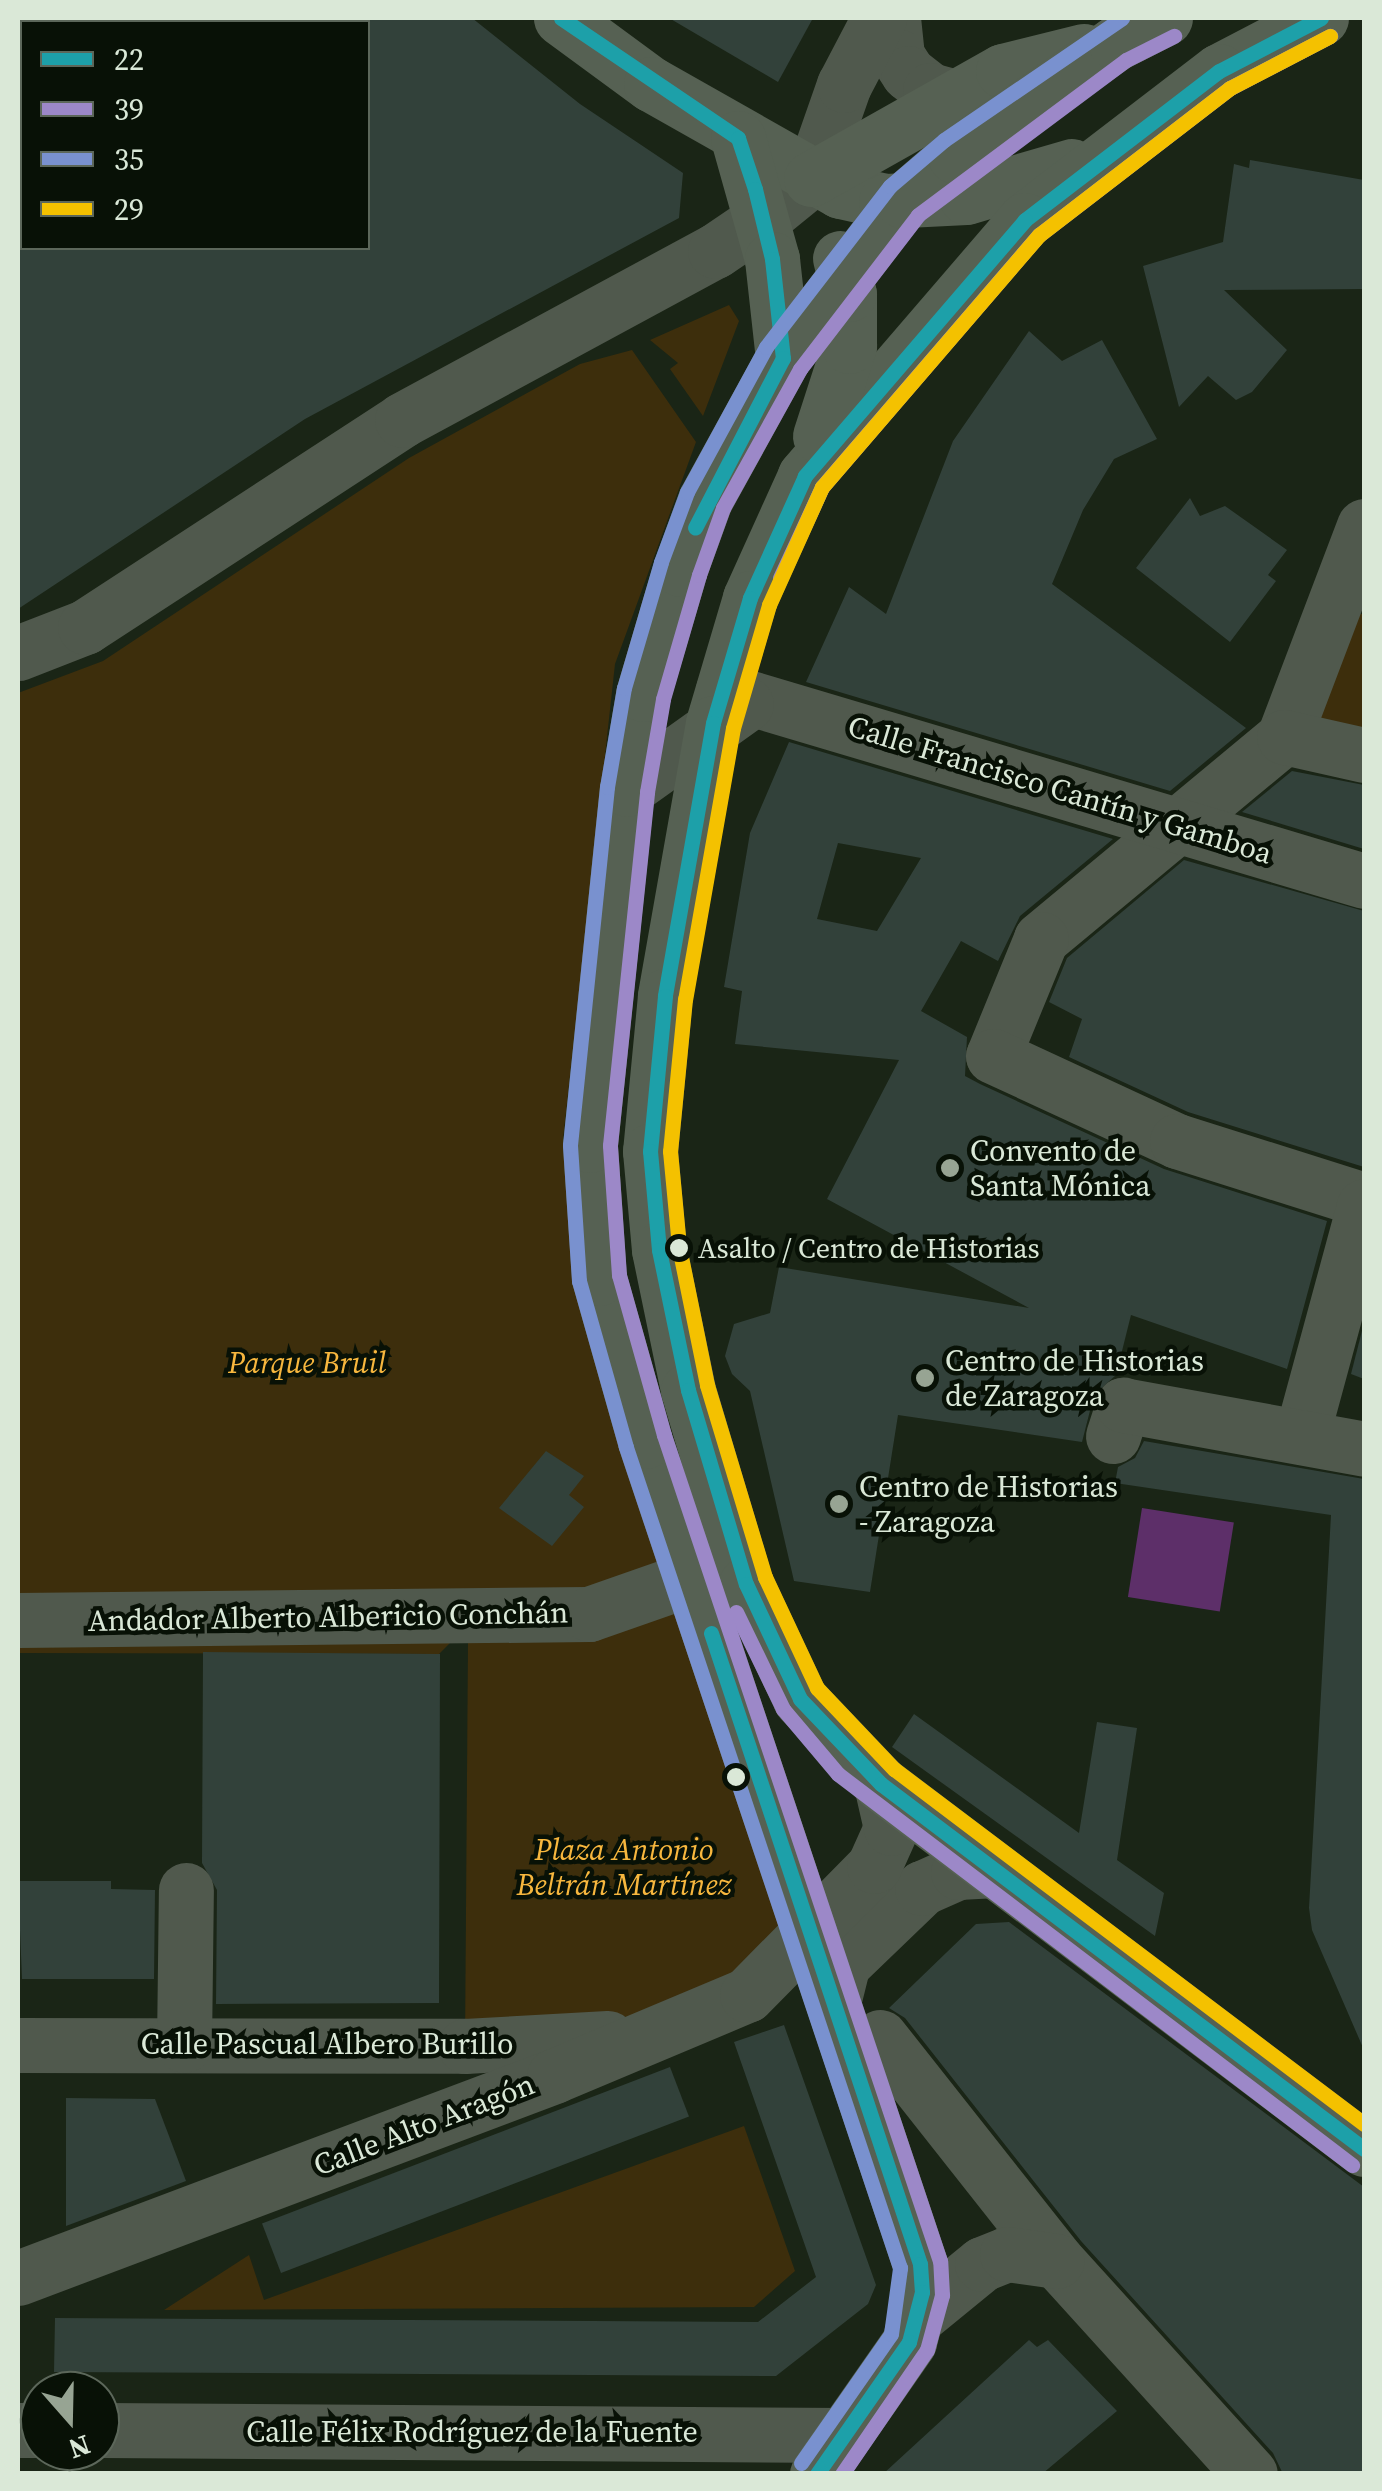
<!DOCTYPE html>
<meta charset="utf-8">
<style>
body{margin:0}
#map{position:relative;width:1382px;height:2491px;overflow:hidden;background:#1a2516;font-family:"Source Serif 4",serif}
div>[style]{position:absolute}
[style*='--x']{left:calc(var(--x)*1px);top:calc(var(--y)*1px);width:calc(var(--w)*1px);rotate:calc(var(--a)*1deg)}
.green>*{inset:0;background:#3d2e0c}
.water>*{inset:0;background:#5d2f69;transform-origin:0 0}
.building>*{inset:0;background:#32413a;transform-origin:0 0}
.minor>*{height:55px;margin:-27.5px;padding:0 27.5px;transform-origin:27.5px;border-radius:27.5px;background:#50594d}
.major>*{height:55px;margin:-27.5px;padding:0 27.5px;transform-origin:27.5px;border-radius:27.5px;background:#566153}
.bus-1>*{height:15px;margin:-7.5px;padding:0 7.5px;transform-origin:7.5px;border-radius:7.5px;background:#1da0a9}
.bus-2>*{height:15px;margin:-7.5px;padding:0 7.5px;transform-origin:7.5px;border-radius:7.5px;background:#9c88c8}
.bus-3>*{height:15px;margin:-7.5px;padding:0 7.5px;transform-origin:7.5px;border-radius:7.5px;background:#7991cf}
.bus-4>*{height:15px;margin:-7.5px;padding:0 7.5px;transform-origin:7.5px;border-radius:7.5px;background:#f4c100}
.dots>*{width:28px;height:28px;translate:-50% -50%;box-sizing:border-box;border:5px solid #081106;border-radius:50%}
span{translate:-50% -50%;white-space:nowrap;text-align:center;line-height:1.15;-webkit-text-stroke:9px #081106;paint-order:stroke}
.bus-label{font-size:28px;color:#dae8d7}
.left{translate:0 -50%;text-align:left}
.street-label{font-size:30px;color:#dae8d7}
.poi-label{font-size:30px;color:#dae8d7}
.park-label{font-size:30px;color:#f7b73e;font-style:italic}
.frame{position:absolute;inset:0;border:20px solid #dae8d7;pointer-events:none}
.legend{position:absolute;left:20px;top:20px;width:350px;height:230px;box-sizing:border-box;background:#081106;border:2px solid #5c675a;margin:0;padding:12px 18px;list-style:none;font-size:30px;color:#dae8d7}
.legend li{display:flex;align-items:center;gap:20px;height:50px}
.legend b{width:50px;border:2px solid #5c675a}
.north{position:absolute;left:20px;top:2371px;width:100px;height:100px;box-sizing:border-box;background:#081106;border:2px solid #5c675a;border-radius:50%;rotate:160deg;font-size:28px;font-weight:700;line-height:40px;text-align:center;color:#dae8d7}
.north::after{content:'';display:block;margin:auto;width:35px;height:45px;background:#97a493;clip-path:polygon(50% 0,100% 100%,50% 72%,0 100%)}
</style>
<div id="map">
<div class="green">
<i style="clip-path:polygon(729px 305px,739px 321px,703px 416px,670px 369px,678px 363px,650px 340px)"></i>
<i style="clip-path:polygon(632px 350px,696px 442px,615px 664px,563px 1139px,577px 1227px,681px 1601px,458px 1635px,439px 1654px,18px 1653px,18px 693px,103px 661px,409px 458px,580px 364px)"></i>
<i style="clip-path:polygon(1334px 603px,1364px 615px,1364px 755px,1284px 737px)"></i>
<i style="clip-path:polygon(702px 1605px,810px 1936px,747px 1995px,465px 2046px,468px 1642px)"></i>
<i style="clip-path:polygon(744px 2126px,795px 2271px,754px 2307px,164px 2310px,249px 2255px,264px 2300px)"></i>
</div>
<div class="water">
<i style="left:1142px;top:1508px;width:93px;height:90px;rotate:9deg"></i>
</div>
<div class="building">
<i style="clip-path:polygon(368px 18px,472px 18px,580px 104px,683px 173px,679px 218px,305px 419px,18px 609px,18px 248px,368px 248px)"></i>
<i style="clip-path:polygon(669px 18px,813px 18px,778px 82px)"></i>
<i style="clip-path:polygon(1250px 160px,1364px 180px,1364px 289px,1224px 290px,1287px 350px,1252px 392px,1236px 400px,1208px 376px,1179px 407px,1143px 266px,1223px 242px,1234px 164px,1249px 168px)"></i>
<i style="clip-path:polygon(1029px 331px,1062px 361px,1102px 340px,1157px 439px,1114px 459px,1083px 510px,1052px 584px,1246px 728px,1170px 791px,806px 682px,849px 587px,886px 614px,953px 441px)"></i>
<i style="clip-path:polygon(1190px 498px,1200px 516px,1225px 506px,1287px 550px,1268px 575px,1276px 581px,1230px 642px,1136px 568px)"></i>
<i style="clip-path:polygon(evenodd,789px 742px,1113px 839px,1020px 916px,998px 961px,961px 941px,921px 1011px,967px 1037px,965px 1076px,980px 1084px,1164px 1169px,1327px 1221px,1287px 1369px,1131px 1315px,1116px 1375px,1094px 1395px,1082px 1442px,898px 1415px,870px 1592px,794px 1581px,750px 1391px,732px 1374px,725px 1356px,734px 1324px,770px 1313px,779px 1267px,1029px 1308px,827px 1199px,899px 1060px,735px 1044px,742px 991px,724px 987px,750px 833px,789px 742px,838px 843px,921px 858px,877px 931px,817px 919px,838px 843px)"></i>
<i style="clip-path:polygon(1292px 771px,1364px 785px,1364px 849px,1242px 812px)"></i>
<i style="clip-path:polygon(1184px 860px,1364px 911px,1364px 1167px,1188px 1112px,1069px 1057px,1082px 1019px,1049px 1002px,1067px 958px)"></i>
<i style="clip-path:polygon(1364px 1323px,1364px 1379px,1351px 1374px)"></i>
<i style="clip-path:polygon(1144px 1441px,1364px 1479px,1364px 2050px,1312px 1930px,1309px 1908px,1331px 1515px,1115px 1483px,1118px 1467px,1135px 1458px)"></i>
<i style="clip-path:polygon(546px 1451px,584px 1476px,569px 1495px,584px 1507px,552px 1546px,499px 1508px)"></i>
<i style="clip-path:polygon(203px 1652px,440px 1654px,439px 2003px,216px 2004px,217px 1890px,202px 1863px)"></i>
<i style="clip-path:polygon(914px 1714px,1079px 1833px,1097px 1722px,1137px 1728px,1117px 1860px,1164px 1893px,1155px 1936px,892px 1747px)"></i>
<i style="clip-path:polygon(18px 1881px,111px 1881px,111px 1889px,155px 1890px,154px 1979px,22px 1979px)"></i>
<i style="clip-path:polygon(1009px 1922px,1364px 2187px,1364px 2474px,1283px 2474px,1273px 2453px,1081px 2241px,905px 2018px,889px 2008px,976px 1924px)"></i>
<i style="clip-path:polygon(784px 2025px,876px 2285px,868px 2304px,776px 2376px,54px 2372px,55px 2318px,758px 2322px,816px 2277px,734px 2042px)"></i>
<i style="left:670px;top:2067px;width:53px;height:437px;rotate:69deg"></i>
<i style="clip-path:polygon(66px 2098px,155px 2099px,186px 2181px,66px 2226px)"></i>
<i style="clip-path:polygon(1029px 2340px,1037px 2347px,1048px 2340px,1117px 2411px,1042px 2474px,883px 2474px)"></i>
</div>
<div class="minor">
<i style="--x:893;--y:18;--w:38;--a:84"></i>
<i style="--x:897;--y:56;--w:20;--a:57"></i>
<i style="--x:908;--y:73;--w:28;--a:38"></i>
<i style="--x:930;--y:90;--w:23;--a:15"></i>
<i style="--x:75;--y:22;--w:8;--a:-30"></i>
<i style="--x:18;--y:66;--w:6;--a:-45"></i>
<i style="--x:1364;--y:526;--w:226;--a:110.8"></i>
<i style="--x:1284;--y:737;--w:316;--a:140.3"></i>
<i style="--x:1041;--y:939;--w:126;--a:112.3"></i>
<i style="--x:993;--y:1056;--w:203;--a:24.8"></i>
<i style="--x:1177;--y:1141;--w:196;--a:17.5"></i>
<i style="--x:18;--y:653;--w:72;--a:-21.2"></i>
<i style="--x:85;--y:627;--w:379;--a:-33.1"></i>
<i style="--x:402;--y:420;--w:356;--a:-28.4"></i>
<i style="--x:715;--y:251;--w:57;--a:-34.2"></i>
<i style="--x:762;--y:219;--w:63;--a:-39.2"></i>
<i style="--x:811;--y:179;--w:100;--a:-70.7"></i>
<i style="--x:844;--y:85;--w:76;--a:-62.4"></i>
<i style="--x:723;--y:690;--w:669;--a:16.59"></i>
<i style="--x:1284;--y:737;--w:82;--a:12.7"></i>
<i style="--x:627;--y:789;--w:146;--a:-35.5"></i>
<i style="--x:1302;--y:1434;--w:236;--a:-74.8"></i>
<i style="--x:1113;--y:1436;--w:33;--a:-72"></i>
<i style="--x:1123;--y:1405;--w:245;--a:10.3"></i>
<i style="--x:18;--y:1620;--w:571;--a:-0.6"></i>
<i style="--x:589;--y:1614;--w:109;--a:-19.3"></i>
<i style="--x:834;--y:1999;--w:36;--a:-76"></i>
<i style="--x:843;--y:1964;--w:110;--a:-43.9"></i>
<i style="--x:922;--y:1888;--w:39;--a:-24"></i>
<i style="--x:958;--y:1872;--w:33;--a:-3"></i>
<i style="--x:880;--y:2037;--w:285;--a:51.7"></i>
<i style="--x:1057;--y:2261;--w:287;--a:47.8"></i>
<i style="--x:18;--y:2045;--w:447;--a:0.1"></i>
<i style="--x:465;--y:2046;--w:143;--a:-3.2"></i>
<i style="--x:184;--y:2045;--w:155;--a:-89.3"></i>
<i style="--x:18;--y:2278;--w:573;--a:-20.65"></i>
<i style="--x:554;--y:2076;--w:209;--a:-22.8"></i>
<i style="--x:747;--y:1995;--w:181;--a:-45.4"></i>
<i style="--x:874;--y:1866;--w:42;--a:-65.9"></i>
<i style="--x:891;--y:1828;--w:45;--a:-102.8"></i>
<i style="--x:916;--y:2318;--w:85;--a:-39.3"></i>
<i style="--x:982;--y:2264;--w:27;--a:-22"></i>
<i style="--x:1007;--y:2254;--w:50;--a:8"></i>
<i style="--x:18;--y:2430;--w:22;--a:0"></i>
<i style="--x:100;--y:2430;--w:744;--a:0.39"></i>
</div>
<div class="major">
<i style="--x:561;--y:18;--w:112;--a:36.3"></i>
<i style="--x:651;--y:84;--w:217;--a:29.5"></i>
<i style="--x:840;--y:191;--w:47;--a:12.3"></i>
<i style="--x:886;--y:201;--w:80;--a:-2.9"></i>
<i style="--x:966;--y:197;--w:110;--a:-16.3"></i>
<i style="--x:1321;--y:18;--w:115;--a:152.5"></i>
<i style="--x:1219;--y:71;--w:245;--a:142.5"></i>
<i style="--x:1025;--y:220;--w:338;--a:130.7"></i>
<i style="--x:805;--y:476;--w:134;--a:114.3"></i>
<i style="--x:750;--y:598;--w:130;--a:106.5"></i>
<i style="--x:713;--y:723;--w:277;--a:100"></i>
<i style="--x:665;--y:996;--w:156;--a:95.5"></i>
<i style="--x:650;--y:1151;--w:99;--a:84.8"></i>
<i style="--x:659;--y:1250;--w:143;--a:78.3"></i>
<i style="--x:688;--y:1390;--w:202;--a:73.4"></i>
<i style="--x:746;--y:1584;--w:127;--a:64.8"></i>
<i style="--x:800;--y:1699;--w:117;--a:46.4"></i>
<i style="--x:881;--y:1784;--w:605;--a:37.08"></i>
<i style="--x:738;--y:138;--w:126;--a:74.3"></i>
<i style="--x:772;--y:259;--w:100;--a:83.7"></i>
<i style="--x:811;--y:179;--w:220;--a:-29.4"></i>
<i style="--x:1003;--y:71;--w:83;--a:-13.9"></i>
<i style="--x:820;--y:436;--w:95;--a:-72.1"></i>
<i style="--x:849;--y:346;--w:52;--a:-90"></i>
<i style="--x:849;--y:294;--w:37;--a:-104"></i>
<i style="--x:817;--y:2474;--w:161;--a:-55.1"></i>
<i style="--x:909;--y:2342;--w:52;--a:-75.4"></i>
<i style="--x:922;--y:2292;--w:28;--a:-94"></i>
<i style="--x:920;--y:2264;--w:868;--a:-108.48"></i>
<i style="--x:645;--y:1441;--w:169;--a:-105.8"></i>
<i style="--x:599;--y:1278;--w:133;--a:-93.9"></i>
<i style="--x:590;--y:1145;--w:358;--a:-84.1"></i>
<i style="--x:627;--y:789;--w:96;--a:-80.4"></i>
<i style="--x:643;--y:694;--w:130;--a:-73.5"></i>
<i style="--x:680;--y:569;--w:73;--a:-70.1"></i>
<i style="--x:705;--y:500;--w:162;--a:-61.2"></i>
<i style="--x:783;--y:358;--w:198;--a:-52.6"></i>
<i style="--x:903;--y:201;--w:69;--a:-40.9"></i>
<i style="--x:955;--y:156;--w:197;--a:-35.1"></i>
<i style="--x:1116;--y:43;--w:55;--a:-27"></i>
</div>
<div class="bus-1">
<i style="--x:561;--y:18;--w:214;--a:34.1"></i>
<i style="--x:738;--y:138;--w:54;--a:71.6"></i>
<i style="--x:755;--y:189;--w:72;--a:76.3"></i>
<i style="--x:772;--y:259;--w:100;--a:83.7"></i>
<i style="--x:783;--y:358;--w:191;--a:117.4"></i>
<i style="--x:1321;--y:18;--w:115;--a:152.5"></i>
<i style="--x:1219;--y:71;--w:245;--a:142.5"></i>
<i style="--x:1025;--y:220;--w:338;--a:130.7"></i>
<i style="--x:805;--y:476;--w:134;--a:114.3"></i>
<i style="--x:750;--y:598;--w:130;--a:106.5"></i>
<i style="--x:713;--y:723;--w:277;--a:100"></i>
<i style="--x:665;--y:996;--w:156;--a:95.5"></i>
<i style="--x:650;--y:1151;--w:99;--a:84.8"></i>
<i style="--x:659;--y:1250;--w:143;--a:78.3"></i>
<i style="--x:688;--y:1390;--w:202;--a:73.4"></i>
<i style="--x:746;--y:1584;--w:127;--a:64.8"></i>
<i style="--x:800;--y:1699;--w:117;--a:46.4"></i>
<i style="--x:881;--y:1784;--w:605;--a:37.08"></i>
<i style="--x:711;--y:1633;--w:665;--a:71.67"></i>
<i style="--x:920;--y:2264;--w:28;--a:86"></i>
<i style="--x:922;--y:2292;--w:52;--a:104.6"></i>
<i style="--x:909;--y:2342;--w:161;--a:124.9"></i>
</div>
<div class="bus-2">
<i style="--x:780;--y:578;--w:100;--a:-65.2"></i>
<i style="--x:822;--y:487;--w:333;--a:-49.3"></i>
<i style="--x:1039;--y:235;--w:241;--a:-37.6"></i>
<i style="--x:1230;--y:88;--w:113;--a:-27.5"></i>
<i style="--x:736;--y:1612;--w:108;--a:64.1"></i>
<i style="--x:783;--y:1709;--w:85;--a:49.8"></i>
<i style="--x:838;--y:1774;--w:646;--a:37.26"></i>
<i style="--x:842;--y:2474;--w:150;--a:-55.6"></i>
<i style="--x:927;--y:2350;--w:57;--a:-74.7"></i>
<i style="--x:942;--y:2295;--w:34;--a:-93"></i>
<i style="--x:940;--y:2261;--w:871;--a:-108.48"></i>
<i style="--x:664;--y:1435;--w:166;--a:-105.7"></i>
<i style="--x:619;--y:1275;--w:130;--a:-94"></i>
<i style="--x:610;--y:1145;--w:355;--a:-84"></i>
<i style="--x:647;--y:792;--w:94;--a:-80.2"></i>
<i style="--x:663;--y:699;--w:129;--a:-73.8"></i>
<i style="--x:699;--y:575;--w:71;--a:-70.3"></i>
<i style="--x:723;--y:508;--w:159;--a:-61"></i>
<i style="--x:800;--y:369;--w:194;--a:-52.5"></i>
<i style="--x:918;--y:215;--w:259;--a:-36.7"></i>
<i style="--x:1126;--y:60;--w:54;--a:-26.6"></i>
</div>
<div class="bus-3">
<i style="--x:801;--y:2463;--w:157;--a:-55.1"></i>
<i style="--x:891;--y:2334;--w:67;--a:-82.2"></i>
<i style="--x:900;--y:2268;--w:866;--a:-108.46"></i>
<i style="--x:626;--y:1447;--w:173;--a:-105.8"></i>
<i style="--x:579;--y:1281;--w:136;--a:-93.8"></i>
<i style="--x:570;--y:1145;--w:360;--a:-84.1"></i>
<i style="--x:607;--y:787;--w:100;--a:-80.3"></i>
<i style="--x:624;--y:688;--w:131;--a:-73.6"></i>
<i style="--x:661;--y:562;--w:75;--a:-69.6"></i>
<i style="--x:687;--y:492;--w:165;--a:-61.4"></i>
<i style="--x:766;--y:347;--w:203;--a:-52.4"></i>
<i style="--x:890;--y:186;--w:71;--a:-40.4"></i>
<i style="--x:944;--y:140;--w:216;--a:-34.4"></i>
</div>
<div class="bus-4">
<i style="--x:1330;--y:36;--w:113;--a:152.5"></i>
<i style="--x:1230;--y:88;--w:241;--a:142.4"></i>
<i style="--x:1039;--y:235;--w:333;--a:130.7"></i>
<i style="--x:822;--y:487;--w:129;--a:114.2"></i>
<i style="--x:769;--y:605;--w:128;--a:106.3"></i>
<i style="--x:733;--y:728;--w:275;--a:100"></i>
<i style="--x:685;--y:999;--w:153;--a:95.6"></i>
<i style="--x:670;--y:1151;--w:96;--a:84.6"></i>
<i style="--x:679;--y:1247;--w:141;--a:78.5"></i>
<i style="--x:707;--y:1385;--w:201;--a:73.2"></i>
<i style="--x:765;--y:1577;--w:123;--a:64.9"></i>
<i style="--x:817;--y:1688;--w:112;--a:46.5"></i>
<i style="--x:894;--y:1769;--w:589;--a:37.06"></i>
</div>
<div class="dots">
<i style="left:950px;top:1168px;background:#97a493"></i>
<i style="left:679px;top:1248px;background:#dae8d7"></i>
<i style="left:925px;top:1378px;background:#97a493"></i>
<i style="left:839px;top:1504px;background:#97a493"></i>
<i style="left:736px;top:1777px;background:#dae8d7"></i>
</div>
<div class="bus-label">
<span class="left" style="left:698px;top:1248px">Asalto / Centro de Historias</span>
</div>
<div class="street-label">
<span style="left:1060px;top:790px;rotate:17deg">Calle Francisco Cantín y Gamboa</span>
<span style="left:328px;top:1617px;rotate:-1deg">Andador Alberto Albericio Conchán</span>
<span style="left:327px;top:2044px">Calle Pascual Albero Burillo</span>
<span style="left:424px;top:2125px;rotate:-21deg">Calle Alto Aragón</span>
<span style="left:472px;top:2432px">Calle Félix Rodríguez de la Fuente</span>
</div>
<div class="poi-label">
<span class="left" style="left:970px;top:1168px">Convento de<br>Santa Mónica</span>
<span class="left" style="left:945px;top:1378px">Centro de Historias<br>de Zaragoza</span>
<span class="left" style="left:859px;top:1504px">Centro de Historias<br>- Zaragoza</span>
</div>
<div class="park-label">
<span style="left:307px;top:1363px">Parque Bruil</span>
<span style="left:624px;top:1867px">Plaza Antonio<br>Beltrán Martínez</span>
</div>
<div class="frame"></div>
<ul class="legend">
<li><b style="height:12px;background:#1da0a9"></b>22</li>
<li><b style="height:12px;background:#9c88c8"></b>39</li>
<li><b style="height:12px;background:#7991cf"></b>35</li>
<li><b style="height:12px;background:#f4c100"></b>29</li>
</ul>
<div class="north">N</div>
</div>
